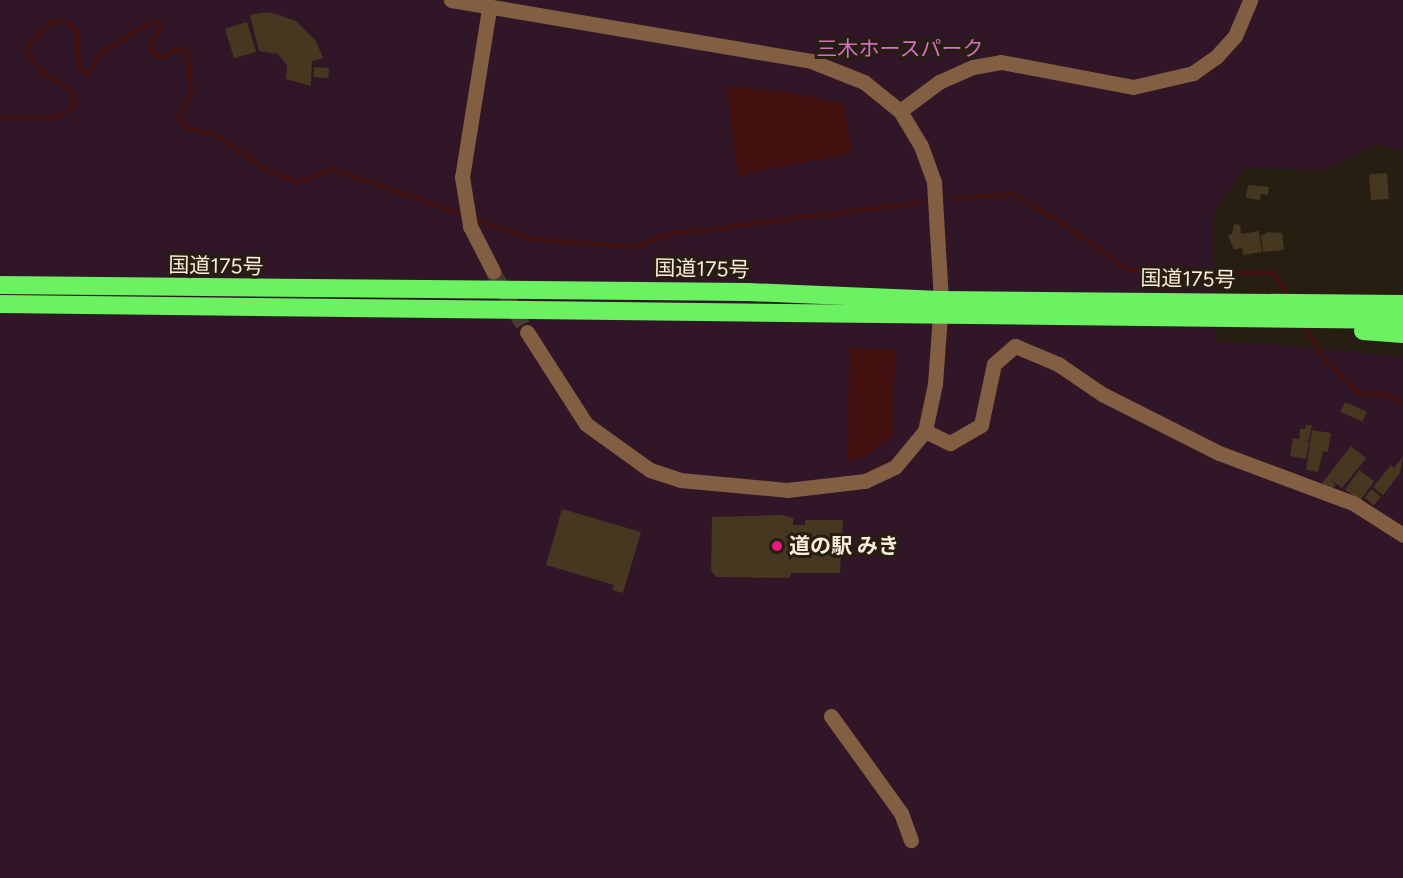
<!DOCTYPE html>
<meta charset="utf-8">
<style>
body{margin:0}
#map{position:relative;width:1403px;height:878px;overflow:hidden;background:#271e12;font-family:Figtree,"Noto Sans JP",sans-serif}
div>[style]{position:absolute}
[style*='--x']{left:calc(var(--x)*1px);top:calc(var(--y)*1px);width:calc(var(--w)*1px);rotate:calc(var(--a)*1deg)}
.green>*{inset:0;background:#301627}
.water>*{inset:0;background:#431210}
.stream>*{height:4px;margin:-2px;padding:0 2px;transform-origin:2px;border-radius:2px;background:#431210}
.building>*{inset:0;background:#463720;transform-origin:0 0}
.minor-tunnel>*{height:15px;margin-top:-7.5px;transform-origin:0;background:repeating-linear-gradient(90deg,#473d30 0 15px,transparent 0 23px)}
.minor>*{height:15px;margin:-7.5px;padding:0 7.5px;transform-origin:7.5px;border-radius:7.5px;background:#825e42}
.highway>*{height:18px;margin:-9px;padding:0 9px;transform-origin:9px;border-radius:9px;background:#6cf162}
.dots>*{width:16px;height:16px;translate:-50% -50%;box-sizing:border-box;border:3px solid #271e12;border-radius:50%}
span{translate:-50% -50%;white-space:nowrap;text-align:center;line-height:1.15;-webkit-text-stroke:6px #271e12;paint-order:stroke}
.park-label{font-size:21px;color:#d66dc6}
.street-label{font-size:21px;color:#fcecdb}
.poi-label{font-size:21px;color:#fcecdb;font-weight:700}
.left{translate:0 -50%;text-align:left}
</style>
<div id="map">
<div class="green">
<i style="clip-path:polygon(0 0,1403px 0,1403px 150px,1377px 144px,1326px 170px,1245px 168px,1213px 214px,1215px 342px,1287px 345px,1403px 357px,1403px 878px,0 878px)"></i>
</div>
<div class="water">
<i style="clip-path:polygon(726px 86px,783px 91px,844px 104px,852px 153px,738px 175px)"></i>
<i style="clip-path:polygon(849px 348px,895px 350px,893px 435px,867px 456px,848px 461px)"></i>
</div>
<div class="stream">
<i style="--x:0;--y:117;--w:58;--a:0"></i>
<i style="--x:58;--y:117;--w:18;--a:-34"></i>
<i style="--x:73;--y:107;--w:11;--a:-80"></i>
<i style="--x:75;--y:96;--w:11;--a:-128"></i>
<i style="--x:68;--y:87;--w:30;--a:-152"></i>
<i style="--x:42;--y:73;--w:27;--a:-126"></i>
<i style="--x:26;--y:51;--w:10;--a:-66"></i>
<i style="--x:30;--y:42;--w:30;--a:-41"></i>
<i style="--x:53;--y:22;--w:12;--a:0"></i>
<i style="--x:65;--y:22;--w:15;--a:37"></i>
<i style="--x:77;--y:31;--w:38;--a:87"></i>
<i style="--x:79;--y:69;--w:10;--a:29"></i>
<i style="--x:88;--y:74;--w:23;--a:-59"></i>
<i style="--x:100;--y:54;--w:48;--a:-33"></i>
<i style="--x:140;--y:28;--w:19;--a:-21"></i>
<i style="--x:158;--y:21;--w:6;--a:59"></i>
<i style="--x:161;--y:26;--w:25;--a:117"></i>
<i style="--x:150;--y:48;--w:9;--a:54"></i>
<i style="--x:155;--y:55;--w:6;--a:18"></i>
<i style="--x:161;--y:57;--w:22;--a:-24"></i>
<i style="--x:181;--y:48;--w:10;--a:45"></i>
<i style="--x:188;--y:55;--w:37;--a:85"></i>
<i style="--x:191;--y:92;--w:30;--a:114"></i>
<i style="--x:179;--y:119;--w:14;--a:45"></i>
<i style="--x:189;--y:129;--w:25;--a:11"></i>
<i style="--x:214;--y:134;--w:65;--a:34.4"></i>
<i style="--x:268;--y:171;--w:32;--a:20"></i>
<i style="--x:298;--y:182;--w:36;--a:-21"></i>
<i style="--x:332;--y:169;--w:140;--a:19.2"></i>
<i style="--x:953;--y:198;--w:58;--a:-3.9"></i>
<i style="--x:1011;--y:194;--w:49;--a:28.1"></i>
<i style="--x:1054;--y:217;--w:91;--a:35.6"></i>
<i style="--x:1128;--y:270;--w:146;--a:1.2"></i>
<i style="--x:1274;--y:273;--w:27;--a:59"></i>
<i style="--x:474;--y:219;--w:61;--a:19"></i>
<i style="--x:532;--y:239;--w:102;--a:4.5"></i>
<i style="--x:634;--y:247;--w:38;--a:-20"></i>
<i style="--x:670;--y:234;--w:254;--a:-7.2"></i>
<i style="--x:1303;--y:323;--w:39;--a:60"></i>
<i style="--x:1323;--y:357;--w:52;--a:45.8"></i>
<i style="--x:1359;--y:394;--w:26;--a:0"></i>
<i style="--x:1385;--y:394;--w:21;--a:29"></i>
</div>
<div class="building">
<i style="clip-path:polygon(269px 12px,296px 21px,316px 41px,323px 58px,312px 61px,311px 86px,286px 79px,287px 65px,278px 54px,259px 51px,250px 15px)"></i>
<i style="left:247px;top:22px;width:31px;height:23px;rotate:73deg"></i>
<i style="left:314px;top:67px;width:15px;height:10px;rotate:4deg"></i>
<i style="left:1387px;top:173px;width:26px;height:18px;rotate:86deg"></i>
<i style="clip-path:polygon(1248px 185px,1269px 187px,1268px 195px,1261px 194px,1260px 200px,1246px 198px)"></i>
<i style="clip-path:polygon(1234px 224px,1240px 225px,1241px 234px,1259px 231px,1262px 252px,1243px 255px,1242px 248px,1234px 250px,1228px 235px,1232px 234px)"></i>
<i style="clip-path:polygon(1268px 232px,1282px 233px,1284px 250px,1263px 252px,1261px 236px)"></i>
<i style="left:1345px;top:402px;width:24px;height:11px;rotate:24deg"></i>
<i style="clip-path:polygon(1306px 425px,1312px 425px,1309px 441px,1301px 440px,1309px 442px,1306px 459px,1290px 456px,1293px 438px,1299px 439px,1300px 429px,1305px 429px)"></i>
<i style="clip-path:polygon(1312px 430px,1331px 433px,1328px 452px,1323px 451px,1318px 472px,1306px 470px)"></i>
<i style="clip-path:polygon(1351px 446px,1366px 458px,1342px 488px,1330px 479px,1336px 485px,1331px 490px,1322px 483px)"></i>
<i style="clip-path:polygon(1403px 457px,1400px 473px,1383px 495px,1373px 487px,1391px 465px,1394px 468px)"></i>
<i style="left:1359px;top:470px;width:19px;height:24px;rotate:36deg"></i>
<i style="left:1372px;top:489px;width:12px;height:11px;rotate:42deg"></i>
<i style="clip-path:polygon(562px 509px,641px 532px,623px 593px,612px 590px,614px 585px,546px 565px)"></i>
<i style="clip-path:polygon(782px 515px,793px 518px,793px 525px,805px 525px,805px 520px,843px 520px,840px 573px,791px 573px,790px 578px,716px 577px,711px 570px,712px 517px)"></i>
</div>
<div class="minor-tunnel">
<i style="--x:493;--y:271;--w:70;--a:60.9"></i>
</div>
<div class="minor">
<i style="--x:451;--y:0;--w:365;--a:9.6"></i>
<i style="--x:811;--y:61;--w:57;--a:21.6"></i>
<i style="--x:864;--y:82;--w:46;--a:38.9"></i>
<i style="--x:900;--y:111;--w:41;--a:59"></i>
<i style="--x:921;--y:146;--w:38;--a:70"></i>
<i style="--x:934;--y:182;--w:118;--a:86.6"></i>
<i style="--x:489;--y:9;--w:170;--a:99.1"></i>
<i style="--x:462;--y:177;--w:50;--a:80.7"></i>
<i style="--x:470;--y:226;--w:51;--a:62.9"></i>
<i style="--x:900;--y:111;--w:49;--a:-36.6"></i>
<i style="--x:939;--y:82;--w:37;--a:-24"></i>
<i style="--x:973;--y:67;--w:28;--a:-10"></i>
<i style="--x:1001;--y:62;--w:134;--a:10.7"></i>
<i style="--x:1133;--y:87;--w:62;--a:-13.1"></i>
<i style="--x:1193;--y:73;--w:28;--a:-35"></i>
<i style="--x:1216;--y:57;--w:28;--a:-48"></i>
<i style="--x:1235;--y:36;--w:39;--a:-67"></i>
<i style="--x:527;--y:332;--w:109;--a:57.3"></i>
<i style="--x:586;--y:424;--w:79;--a:35.7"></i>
<i style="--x:650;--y:470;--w:32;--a:18"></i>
<i style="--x:680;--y:480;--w:107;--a:5.3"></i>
<i style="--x:787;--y:490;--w:79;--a:-6.6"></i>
<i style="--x:865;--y:481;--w:33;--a:-25"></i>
<i style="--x:895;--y:467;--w:47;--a:-50.2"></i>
<i style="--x:925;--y:431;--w:48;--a:-78"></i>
<i style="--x:935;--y:384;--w:69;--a:-85.9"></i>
<i style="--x:925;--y:431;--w:28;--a:26"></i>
<i style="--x:950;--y:443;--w:36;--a:-30"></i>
<i style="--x:981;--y:425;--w:62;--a:-78"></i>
<i style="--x:994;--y:364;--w:28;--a:-41"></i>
<i style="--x:1015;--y:346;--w:47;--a:22.7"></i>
<i style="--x:1058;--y:364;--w:53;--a:34.3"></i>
<i style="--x:1102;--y:394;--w:131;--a:26.8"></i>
<i style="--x:1219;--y:453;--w:143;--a:20.5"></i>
<i style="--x:1353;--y:503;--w:59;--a:32.6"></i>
<i style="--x:831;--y:716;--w:120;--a:54.2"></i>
<i style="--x:901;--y:813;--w:29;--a:70"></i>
</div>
<div class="highway">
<i style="--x:0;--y:285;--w:748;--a:0.54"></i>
<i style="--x:748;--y:292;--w:193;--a:2.4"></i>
<i style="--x:941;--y:300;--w:462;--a:0.5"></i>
<i style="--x:0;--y:304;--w:1403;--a:0.65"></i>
<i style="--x:1363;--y:331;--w:40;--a:4.3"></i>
</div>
<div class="dots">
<i style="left:777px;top:546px;background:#ea1981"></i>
</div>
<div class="park-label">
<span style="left:900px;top:49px">三木ホースパーク</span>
</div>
<div class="street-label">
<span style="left:216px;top:266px;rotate:1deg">国道175号</span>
<span style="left:702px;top:269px;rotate:1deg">国道175号</span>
<span style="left:1188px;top:279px;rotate:1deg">国道175号</span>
</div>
<div class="poi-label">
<span class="left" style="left:789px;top:546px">道の駅 みき</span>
</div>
</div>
